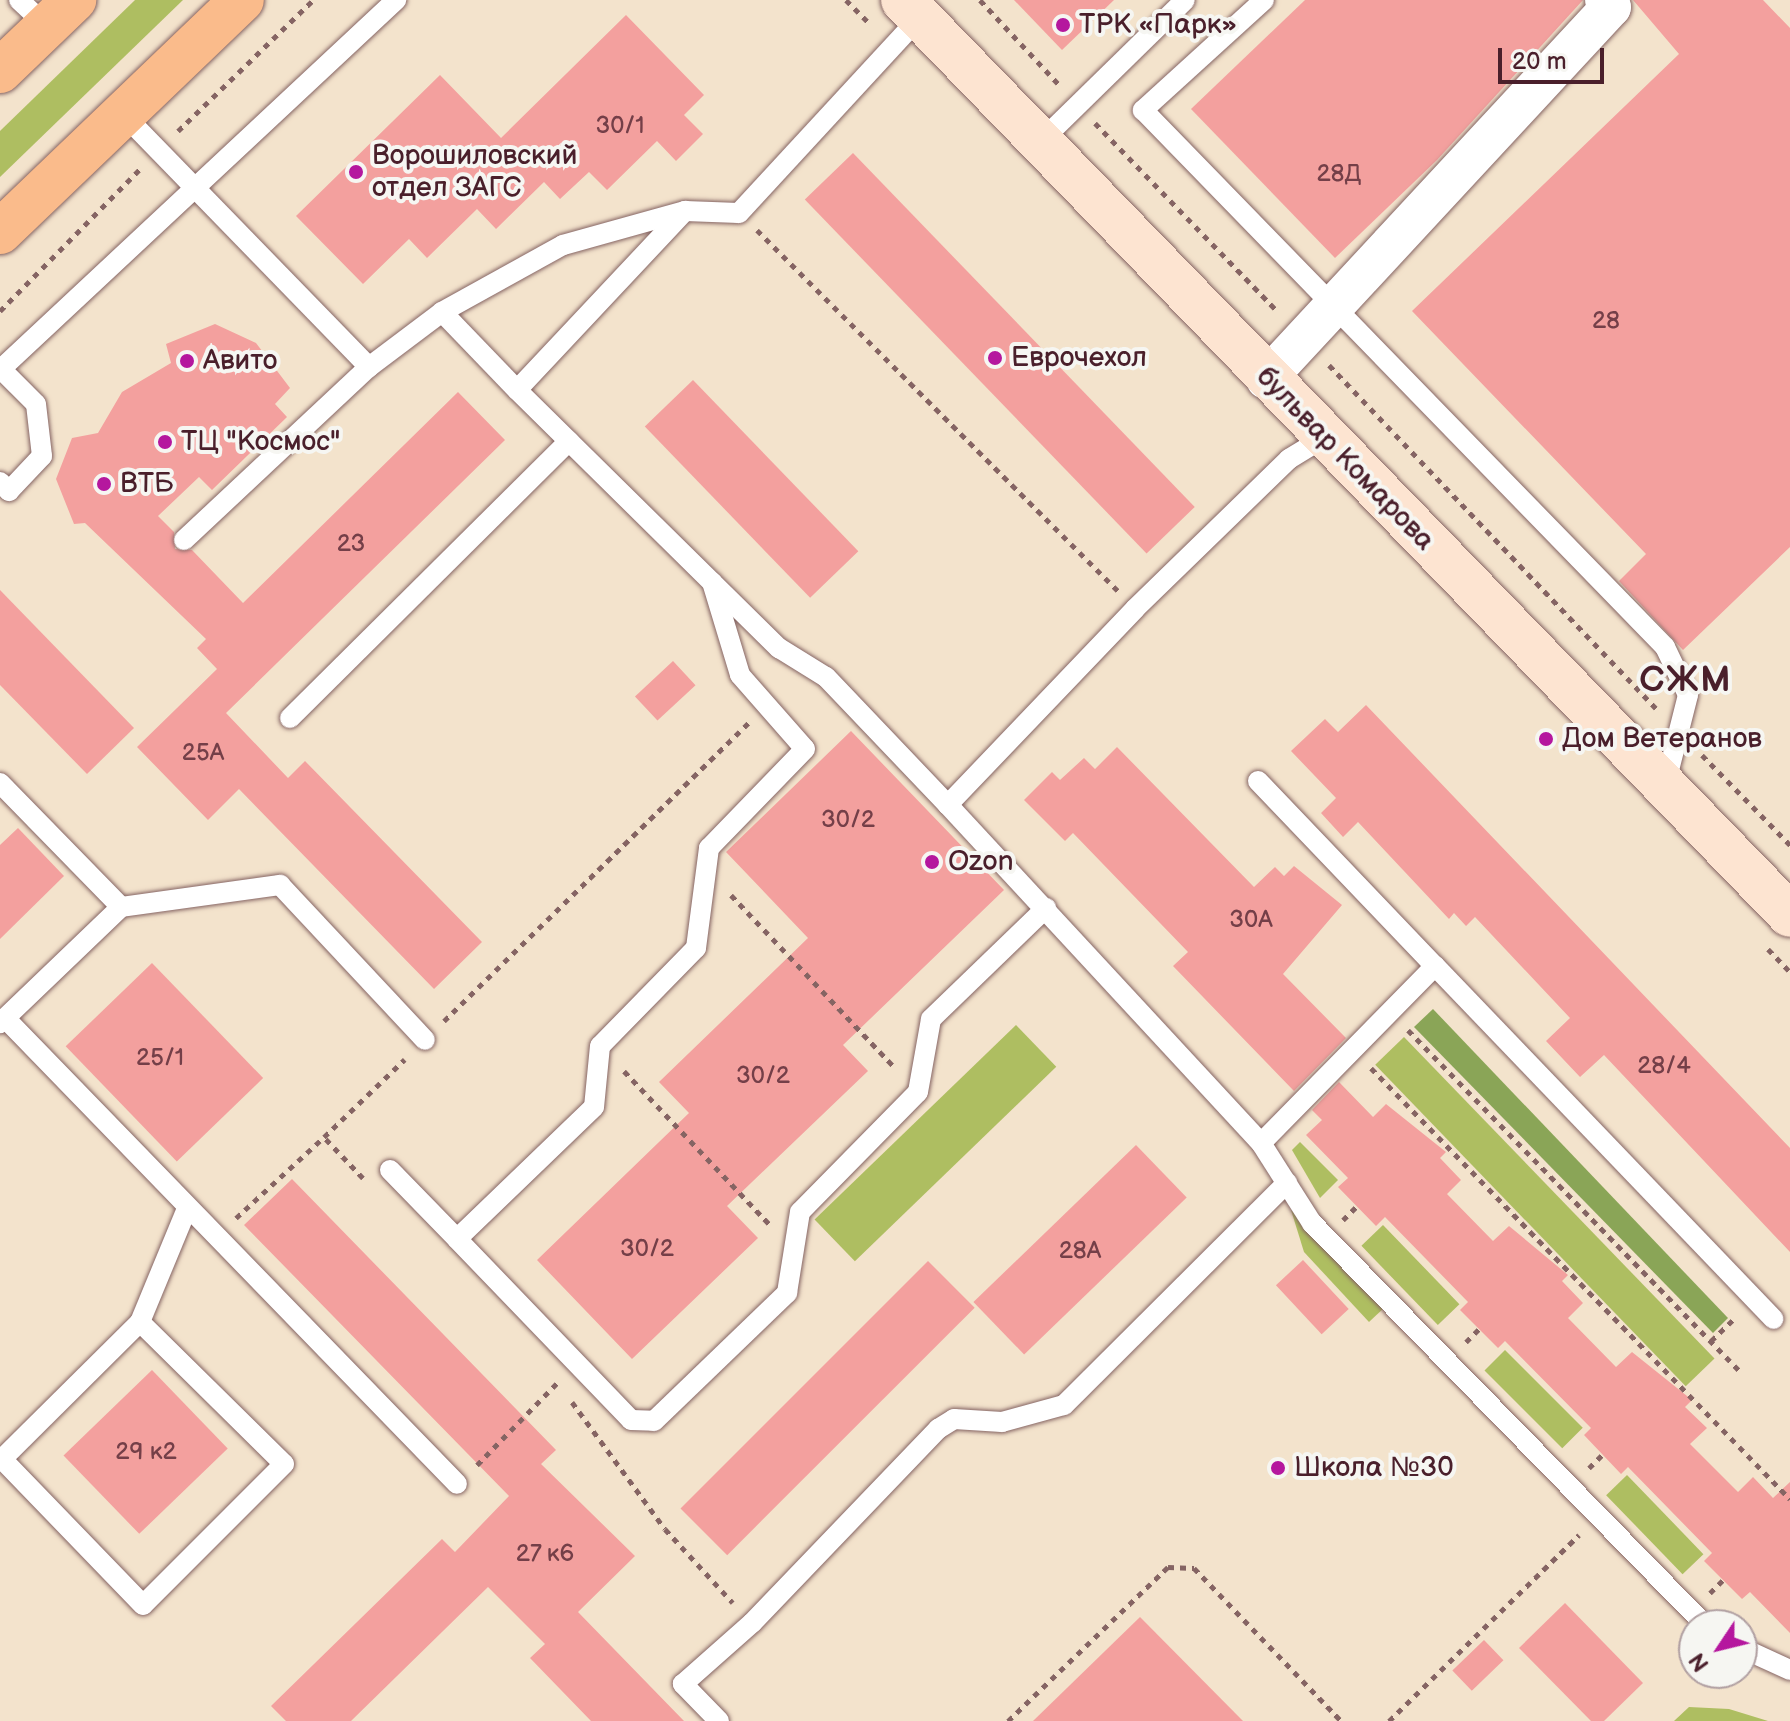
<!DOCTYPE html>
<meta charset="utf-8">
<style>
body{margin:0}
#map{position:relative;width:1790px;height:1721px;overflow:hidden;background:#f3e3cc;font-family:"Balsamiq Sans",sans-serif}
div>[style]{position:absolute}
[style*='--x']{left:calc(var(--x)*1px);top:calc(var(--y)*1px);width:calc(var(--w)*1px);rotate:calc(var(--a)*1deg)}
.green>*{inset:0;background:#aebe61;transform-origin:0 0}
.forest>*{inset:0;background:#8aa557}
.building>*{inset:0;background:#f3a09e;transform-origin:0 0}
.path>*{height:5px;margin-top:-2.5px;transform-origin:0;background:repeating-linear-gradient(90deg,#856463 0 6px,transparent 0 12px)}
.roads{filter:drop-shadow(0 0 2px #856463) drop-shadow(0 0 2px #856463)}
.lane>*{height:20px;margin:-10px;padding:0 10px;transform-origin:10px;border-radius:10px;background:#fff}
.street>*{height:40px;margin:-20px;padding:0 20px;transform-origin:20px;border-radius:20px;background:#fff}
.secondary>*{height:44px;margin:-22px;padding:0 22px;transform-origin:22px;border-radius:22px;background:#fde4d1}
.primary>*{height:44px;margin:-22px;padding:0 22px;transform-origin:22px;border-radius:22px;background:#fabb8b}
.dots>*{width:22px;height:22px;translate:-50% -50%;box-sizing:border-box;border:4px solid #f6f6f2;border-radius:50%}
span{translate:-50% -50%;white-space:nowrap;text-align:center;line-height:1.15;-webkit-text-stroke:8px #f6f6f2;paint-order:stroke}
.number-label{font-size:24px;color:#743f48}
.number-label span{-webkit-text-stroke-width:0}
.poi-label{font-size:28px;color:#4a1f2b}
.left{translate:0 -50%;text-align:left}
.street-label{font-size:28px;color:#4a1f2b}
.district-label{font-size:36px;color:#4a1f2b;font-weight:700;letter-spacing:2px}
.north{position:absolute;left:1678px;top:1609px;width:80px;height:80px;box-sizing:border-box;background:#f6f6f2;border:2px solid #b1a0a2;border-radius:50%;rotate:235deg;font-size:22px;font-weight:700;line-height:32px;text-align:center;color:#4a1f2b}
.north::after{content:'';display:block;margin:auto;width:28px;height:36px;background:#b5179e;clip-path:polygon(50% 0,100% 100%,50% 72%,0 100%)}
.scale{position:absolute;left:1498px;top:48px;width:106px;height:36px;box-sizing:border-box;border:4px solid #4a1f2b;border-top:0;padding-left:10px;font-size:24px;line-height:28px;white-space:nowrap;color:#4a1f2b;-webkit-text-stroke:6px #f6f6f2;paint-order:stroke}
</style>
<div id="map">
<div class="green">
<i style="clip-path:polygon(135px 0,183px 0,0 177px,0 131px)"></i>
<i style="left:1016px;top:1025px;width:58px;height:280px;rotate:46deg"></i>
<i style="left:1404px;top:1037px;width:447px;height:40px;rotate:46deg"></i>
<i style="clip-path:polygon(1300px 1142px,1338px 1180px,1320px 1198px,1292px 1150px)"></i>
<i style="clip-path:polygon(1291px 1210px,1385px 1307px,1369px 1322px,1304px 1252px)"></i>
<i style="left:1383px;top:1225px;width:110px;height:30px;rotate:46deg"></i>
<i style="left:1505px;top:1350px;width:110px;height:29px;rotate:45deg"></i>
<i style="left:1627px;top:1475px;width:110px;height:29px;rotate:46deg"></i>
<i style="clip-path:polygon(1689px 1707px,1729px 1709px,1768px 1721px,1674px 1721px)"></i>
</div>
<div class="forest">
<i style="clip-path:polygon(1433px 1009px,1728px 1318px,1713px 1333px,1414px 1027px)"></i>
</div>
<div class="building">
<i style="clip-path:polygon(1014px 0,1114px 0,1062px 50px)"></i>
<i style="clip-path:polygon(1305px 0,1583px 0,1437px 160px,1335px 258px,1191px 109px)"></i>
<i style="clip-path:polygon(1633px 0,1763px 0,1790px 28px,1790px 547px,1683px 650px,1619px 581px,1646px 554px,1412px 311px,1679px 54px)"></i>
<i style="clip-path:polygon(626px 15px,704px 95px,684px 115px,703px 134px,676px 161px,657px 141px,607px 190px,589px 172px,560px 199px,544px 182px,496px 229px,477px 209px,427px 258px,409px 239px,363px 284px,296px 216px,440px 75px,501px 138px)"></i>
<i style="left:853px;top:153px;width:492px;height:67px;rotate:46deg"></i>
<i style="clip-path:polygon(215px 324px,256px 343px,290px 388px,275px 404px,287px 417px,212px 490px,199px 477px,158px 516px,174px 532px,175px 549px,192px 550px,243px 603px,458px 392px,505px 440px,226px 713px,288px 778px,305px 761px,482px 942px,434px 989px,239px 789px,208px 820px,137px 747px,217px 669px,197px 648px,206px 639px,85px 523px,74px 524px,56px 479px,72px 438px,98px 433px,122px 392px,171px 363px,166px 344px)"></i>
<i style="left:693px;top:380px;width:238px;height:67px;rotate:46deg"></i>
<i style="clip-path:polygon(0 590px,134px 728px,87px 774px,0 685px)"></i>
<i style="left:673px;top:661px;width:33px;height:52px;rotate:47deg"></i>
<i style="clip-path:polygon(1366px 705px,1790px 1148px,1790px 1252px,1604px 1055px,1580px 1077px,1546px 1041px,1570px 1018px,1475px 917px,1466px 926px,1454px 913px,1449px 919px,1358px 822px,1343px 837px,1321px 813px,1336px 798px,1291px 751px,1325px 719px,1338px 732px)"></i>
<i style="clip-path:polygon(851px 731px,1004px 890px,843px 1045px,868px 1071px,727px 1206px,758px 1238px,632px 1359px,537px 1260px,689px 1113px,659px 1082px,808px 938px,726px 852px)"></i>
<i style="clip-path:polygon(1117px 747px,1254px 887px,1275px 867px,1284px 876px,1294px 866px,1342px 905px,1283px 974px,1346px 1038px,1294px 1091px,1173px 966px,1188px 952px,1073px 833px,1065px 841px,1024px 800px,1052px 772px,1060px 780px,1084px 758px,1095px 769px)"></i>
<i style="clip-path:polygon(18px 828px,64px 876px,0 939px,0 845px)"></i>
<i style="left:152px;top:963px;width:160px;height:120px;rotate:46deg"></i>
<i style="clip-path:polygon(1339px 1082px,1373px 1117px,1386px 1104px,1446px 1152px,1440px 1158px,1461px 1180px,1447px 1194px,1493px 1241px,1509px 1226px,1568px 1275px,1562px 1281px,1583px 1303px,1568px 1318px,1616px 1367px,1632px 1352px,1692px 1400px,1685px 1407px,1707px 1428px,1690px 1444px,1738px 1492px,1753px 1477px,1773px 1498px,1790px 1482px,1790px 1633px,1750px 1592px,1742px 1599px,1704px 1561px,1712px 1553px,1628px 1467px,1621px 1474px,1584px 1435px,1591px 1428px,1505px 1341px,1498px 1348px,1460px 1310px,1468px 1302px,1385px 1217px,1376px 1226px,1338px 1187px,1348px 1178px,1306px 1135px,1322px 1120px,1312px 1110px)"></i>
<i style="left:1136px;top:1145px;width:73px;height:226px;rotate:46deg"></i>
<i style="clip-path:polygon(292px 1179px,556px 1450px,541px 1464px,635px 1556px,578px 1612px,684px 1721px,591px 1721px,530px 1658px,545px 1644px,488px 1587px,351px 1721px,286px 1721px,271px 1706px,442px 1539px,455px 1552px,509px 1496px,244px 1225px)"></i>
<i style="left:1303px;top:1260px;width:67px;height:37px;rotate:47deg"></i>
<i style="left:928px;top:1261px;width:66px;height:350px;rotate:45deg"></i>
<i style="left:152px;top:1370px;width:109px;height:123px;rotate:46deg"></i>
<i style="clip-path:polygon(1565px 1603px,1643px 1683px,1604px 1721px,1591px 1721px,1519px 1648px)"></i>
<i style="clip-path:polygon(1140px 1617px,1243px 1721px,1033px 1721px)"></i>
<i style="left:1484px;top:1640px;width:28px;height:44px;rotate:46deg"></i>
</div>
<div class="path">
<i style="--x:846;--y:0;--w:34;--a:45"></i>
<i style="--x:980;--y:0;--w:119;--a:47"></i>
<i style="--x:1095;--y:123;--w:263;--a:45.9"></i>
<i style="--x:178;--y:131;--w:188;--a:-44.1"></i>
<i style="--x:757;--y:230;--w:511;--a:45"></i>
<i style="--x:0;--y:311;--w:199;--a:-45.4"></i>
<i style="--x:1329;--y:365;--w:474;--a:46.4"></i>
<i style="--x:1702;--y:755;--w:126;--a:45.6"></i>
<i style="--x:731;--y:895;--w:238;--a:46.5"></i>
<i style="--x:1768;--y:949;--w:32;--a:46"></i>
<i style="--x:444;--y:1021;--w:426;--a:-44.4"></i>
<i style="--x:1408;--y:1030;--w:475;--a:45.8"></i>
<i style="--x:1371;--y:1068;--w:601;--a:45.81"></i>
<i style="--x:624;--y:1071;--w:214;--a:46.5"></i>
<i style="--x:363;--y:1178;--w:57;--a:-133.6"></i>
<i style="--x:324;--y:1137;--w:112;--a:-43.9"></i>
<i style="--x:236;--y:1218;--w:120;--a:-42.6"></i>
<i style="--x:1343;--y:1220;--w:20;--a:-45"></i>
<i style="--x:1711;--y:1341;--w:35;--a:-44"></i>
<i style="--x:1466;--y:1342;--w:18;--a:-45"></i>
<i style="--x:572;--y:1402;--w:157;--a:53.8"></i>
<i style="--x:665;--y:1529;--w:100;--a:47.4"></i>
<i style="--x:477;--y:1465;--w:115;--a:-45.7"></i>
<i style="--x:1589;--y:1468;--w:20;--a:-45"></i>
<i style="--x:1710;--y:1593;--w:18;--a:-45"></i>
<i style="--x:1008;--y:1721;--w:222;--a:-43.9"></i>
<i style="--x:1168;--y:1567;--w:26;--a:2"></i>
<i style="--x:1194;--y:1568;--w:212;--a:46.1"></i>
<i style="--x:1389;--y:1721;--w:266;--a:-44.4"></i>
</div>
<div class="roads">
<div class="lane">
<i style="--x:19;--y:0;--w:38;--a:43"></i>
<i style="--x:1264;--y:0;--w:164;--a:137.7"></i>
<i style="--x:1143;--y:110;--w:749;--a:45.81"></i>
<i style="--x:1665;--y:647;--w:53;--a:64.4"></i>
<i style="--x:1688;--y:695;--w:94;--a:104.2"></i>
<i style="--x:123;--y:114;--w:353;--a:45.8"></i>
<i style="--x:369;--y:367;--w:91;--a:-37"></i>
<i style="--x:442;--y:312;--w:138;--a:-29"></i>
<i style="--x:563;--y:245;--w:127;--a:-15.6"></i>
<i style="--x:685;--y:211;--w:54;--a:2.1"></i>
<i style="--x:739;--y:213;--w:267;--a:-47.3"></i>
<i style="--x:1039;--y:143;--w:204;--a:-44.4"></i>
<i style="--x:685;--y:211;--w:245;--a:133.2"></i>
<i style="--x:517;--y:390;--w:368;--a:44.6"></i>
<i style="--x:779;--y:648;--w:55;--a:31.7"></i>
<i style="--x:826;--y:677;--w:177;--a:46.4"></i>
<i style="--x:442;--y:312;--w:108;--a:46.1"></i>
<i style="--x:1325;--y:437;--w:42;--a:148.6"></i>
<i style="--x:1289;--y:459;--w:215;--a:135.8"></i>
<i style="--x:1135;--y:609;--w:271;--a:133.7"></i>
<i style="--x:948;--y:805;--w:461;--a:47.2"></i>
<i style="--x:1261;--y:1143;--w:95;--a:57.5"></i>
<i style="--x:1312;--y:1223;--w:562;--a:45.65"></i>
<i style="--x:0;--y:482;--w:13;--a:45"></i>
<i style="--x:9;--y:491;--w:48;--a:-46.7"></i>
<i style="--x:42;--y:456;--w:52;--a:-96.6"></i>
<i style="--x:36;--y:404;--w:49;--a:-135"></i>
<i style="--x:1;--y:369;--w:541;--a:-43.05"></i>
<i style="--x:184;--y:540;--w:253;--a:-43.1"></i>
<i style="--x:712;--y:582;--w:97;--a:73.2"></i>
<i style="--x:740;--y:675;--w:98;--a:48.7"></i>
<i style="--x:805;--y:749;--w:138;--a:134.1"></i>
<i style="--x:709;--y:848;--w:101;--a:97.4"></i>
<i style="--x:696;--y:948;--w:137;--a:134.4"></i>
<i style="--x:600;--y:1046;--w:61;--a:95.6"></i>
<i style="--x:594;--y:1107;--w:190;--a:136.1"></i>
<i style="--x:457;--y:1239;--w:251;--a:46.1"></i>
<i style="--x:631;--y:1420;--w:23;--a:2"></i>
<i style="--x:654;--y:1421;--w:185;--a:-43.9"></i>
<i style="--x:787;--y:1293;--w:82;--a:-80.9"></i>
<i style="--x:800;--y:1212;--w:168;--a:-45.5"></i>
<i style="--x:918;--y:1092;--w:74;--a:-79.9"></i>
<i style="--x:931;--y:1019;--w:160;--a:-44"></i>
<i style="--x:290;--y:718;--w:393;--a:-44.8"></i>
<i style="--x:1258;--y:781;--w:256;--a:46.3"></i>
<i style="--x:1435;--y:966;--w:248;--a:134.5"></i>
<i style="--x:0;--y:783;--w:173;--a:45.7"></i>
<i style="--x:121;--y:907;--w:168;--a:136.2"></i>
<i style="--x:121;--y:907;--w:161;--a:-7.9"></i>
<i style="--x:280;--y:885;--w:212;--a:46.9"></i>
<i style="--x:1435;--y:966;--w:489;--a:46.2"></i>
<i style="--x:5;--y:1018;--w:649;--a:45.87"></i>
<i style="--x:390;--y:1170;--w:96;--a:45.8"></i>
<i style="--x:140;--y:1322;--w:202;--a:44.6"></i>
<i style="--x:284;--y:1464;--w:199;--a:135"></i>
<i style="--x:143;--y:1605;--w:203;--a:-134"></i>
<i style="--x:2;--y:1459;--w:194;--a:-44.8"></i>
<i style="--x:140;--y:1322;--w:120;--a:-67.5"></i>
<i style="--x:1742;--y:1648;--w:53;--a:24.6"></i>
<i style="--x:719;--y:1721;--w:52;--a:-134.2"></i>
<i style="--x:683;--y:1684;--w:92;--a:-41.5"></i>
<i style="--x:752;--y:1623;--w:269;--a:-46.2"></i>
<i style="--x:938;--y:1429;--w:19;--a:-32"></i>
<i style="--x:954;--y:1419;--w:48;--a:3.6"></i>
<i style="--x:1002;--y:1422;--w:64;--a:-15.3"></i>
<i style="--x:1064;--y:1405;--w:315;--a:-44.9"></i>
</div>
<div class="street">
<i style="--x:1266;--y:379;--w:507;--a:-47.16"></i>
<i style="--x:1611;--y:7;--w:9;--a:-131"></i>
</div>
<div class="secondary">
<i style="--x:903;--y:0;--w:1274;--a:45.89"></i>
</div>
<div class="primary">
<i style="--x:0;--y:71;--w:103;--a:-43.8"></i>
<i style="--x:0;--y:232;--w:335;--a:-43.8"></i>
</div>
</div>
<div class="dots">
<i style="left:1063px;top:25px;background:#b5179e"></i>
<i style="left:356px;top:172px;background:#b5179e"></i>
<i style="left:995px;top:358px;background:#b5179e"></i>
<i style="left:187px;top:361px;background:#b5179e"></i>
<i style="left:165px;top:442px;background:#b5179e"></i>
<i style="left:104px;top:484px;background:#b5179e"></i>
<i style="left:1546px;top:739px;background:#b5179e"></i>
<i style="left:932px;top:862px;background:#b5179e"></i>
<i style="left:1278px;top:1468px;background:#b5179e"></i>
</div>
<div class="number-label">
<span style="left:620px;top:126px">30/1</span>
<span style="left:1339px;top:174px">28Д</span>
<span style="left:1606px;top:321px">28</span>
<span style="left:351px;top:544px">23</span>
<span style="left:203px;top:753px">25А</span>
<span style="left:848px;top:820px">30/2</span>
<span style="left:1251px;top:920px">30А</span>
<span style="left:160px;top:1058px">25/1</span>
<span style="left:1664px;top:1066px">28/4</span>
<span style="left:763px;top:1076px">30/2</span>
<span style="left:647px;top:1249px">30/2</span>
<span style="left:1080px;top:1251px">28А</span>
<span style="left:146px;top:1452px">29 к2</span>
<span style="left:545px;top:1554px">27 к6</span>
</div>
<div class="poi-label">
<span class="left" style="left:1079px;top:25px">ТРК «Парк»</span>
<span class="left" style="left:372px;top:172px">Ворошиловский<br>отдел ЗАГС</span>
<span class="left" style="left:1011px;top:358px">Еврочехол</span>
<span class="left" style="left:203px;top:361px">Авито</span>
<span class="left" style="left:181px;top:442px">ТЦ "Космос"</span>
<span class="left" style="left:120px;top:484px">ВТБ</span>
<span class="left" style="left:1562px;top:739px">Дом Ветеранов</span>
<span class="left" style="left:948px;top:862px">Ozon</span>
<span class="left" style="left:1294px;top:1468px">Школа №30</span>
</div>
<div class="street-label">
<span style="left:1345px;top:459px;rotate:46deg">бульвар Комарова</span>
</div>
<div class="district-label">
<span style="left:1686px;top:681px">СЖМ</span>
</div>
<div class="north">N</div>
<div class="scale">20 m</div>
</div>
